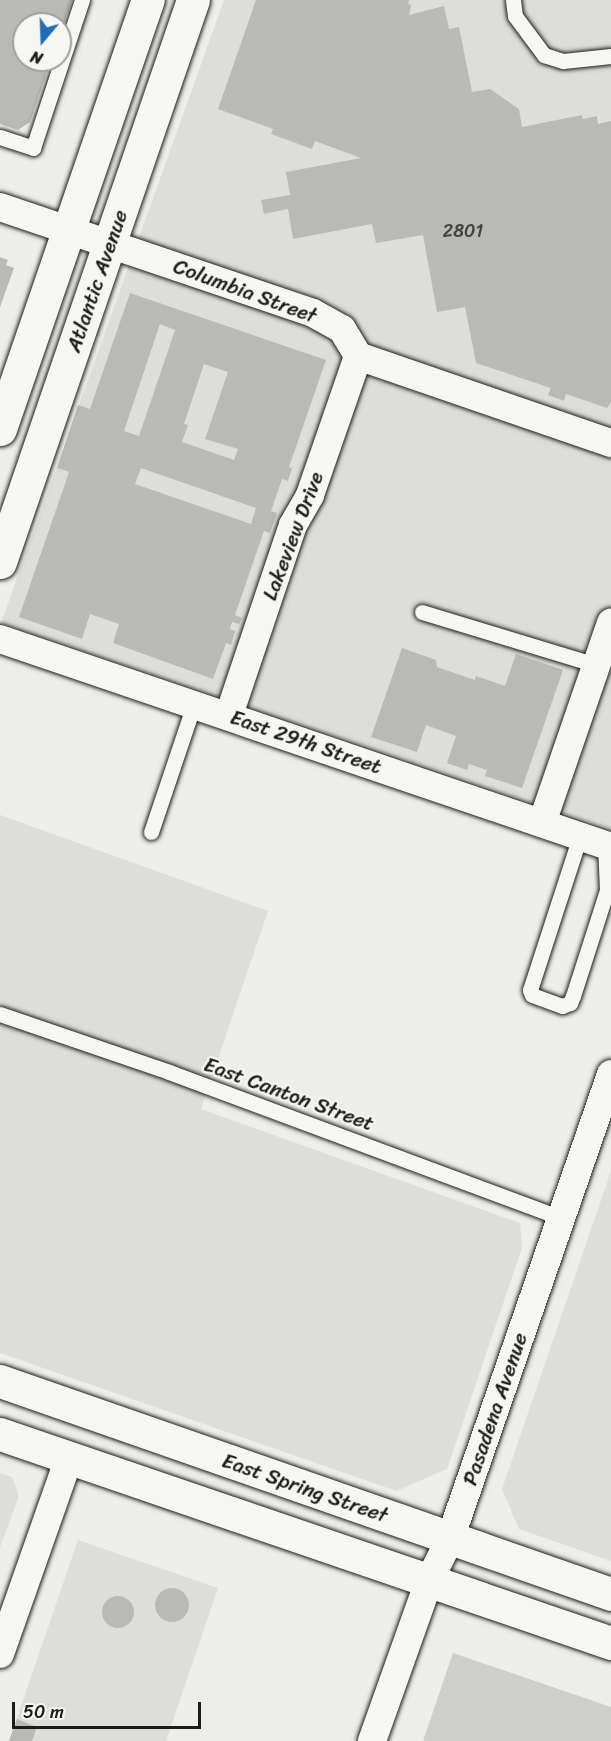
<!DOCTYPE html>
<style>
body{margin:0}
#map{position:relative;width:611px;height:1741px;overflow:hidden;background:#edede9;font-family:Sriracha,sans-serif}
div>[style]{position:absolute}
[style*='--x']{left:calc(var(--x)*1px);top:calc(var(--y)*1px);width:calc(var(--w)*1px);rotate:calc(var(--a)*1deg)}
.built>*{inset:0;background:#ddddda}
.green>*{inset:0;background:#cececb}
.building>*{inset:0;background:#b9b9b6}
.round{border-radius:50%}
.roads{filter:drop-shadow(0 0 2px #1c1c1c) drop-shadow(0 0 2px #1c1c1c)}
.service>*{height:15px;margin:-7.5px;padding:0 7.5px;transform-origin:7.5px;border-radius:7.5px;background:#f6f6f2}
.minor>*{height:28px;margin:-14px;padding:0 14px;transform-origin:14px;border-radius:14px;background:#f6f6f2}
.secondary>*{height:33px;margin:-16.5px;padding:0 16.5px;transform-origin:16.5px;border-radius:16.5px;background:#f6f6f2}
span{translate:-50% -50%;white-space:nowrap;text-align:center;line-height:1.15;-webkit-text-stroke:4.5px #f6f6f2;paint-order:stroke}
.number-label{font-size:18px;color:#434342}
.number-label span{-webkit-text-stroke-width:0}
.street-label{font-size:21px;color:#1c1c1c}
.north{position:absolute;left:12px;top:12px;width:60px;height:60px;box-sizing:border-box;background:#f6f6f2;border:2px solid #9f9f9c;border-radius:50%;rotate:199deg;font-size:16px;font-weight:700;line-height:24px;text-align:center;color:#1c1c1c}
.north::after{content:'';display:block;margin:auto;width:21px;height:27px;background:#1f6fb2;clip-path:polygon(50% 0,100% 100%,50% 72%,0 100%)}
.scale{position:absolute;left:12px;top:1702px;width:189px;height:27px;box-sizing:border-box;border:3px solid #1c1c1c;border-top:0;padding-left:8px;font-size:18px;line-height:21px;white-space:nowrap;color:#1c1c1c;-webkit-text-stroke:4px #f6f6f2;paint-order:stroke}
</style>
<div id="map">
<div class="built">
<i style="clip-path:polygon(224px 0,611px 0,611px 829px,1px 623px)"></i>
<i style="clip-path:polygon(0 815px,268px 911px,201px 1109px,520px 1223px,522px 1248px,447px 1469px,396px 1491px,0 1353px)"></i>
<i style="clip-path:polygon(611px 1171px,611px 1561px,519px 1529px,502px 1489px)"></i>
<i style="clip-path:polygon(0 1473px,12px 1477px,19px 1496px,0 1547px)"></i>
<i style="clip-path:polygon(78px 1540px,218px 1588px,166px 1741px,9px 1741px)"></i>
</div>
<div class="green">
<i style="clip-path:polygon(453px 1653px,611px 1707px,611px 1741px,423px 1741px)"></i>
</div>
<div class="building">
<i style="clip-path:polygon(0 0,72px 0,60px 34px,60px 24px,24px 24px,24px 60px,51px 60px,30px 122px,18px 130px,0 124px)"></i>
<i style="clip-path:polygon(256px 0,409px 0,408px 4px,411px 5px,409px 15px,444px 6px,449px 29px,459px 27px,472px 92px,490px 89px,519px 109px,522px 127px,582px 115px,583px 119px,597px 116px,598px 124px,611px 121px,611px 402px,607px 408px,566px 394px,564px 401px,548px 395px,551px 388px,476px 363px,465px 307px,437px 312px,423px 235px,376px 243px,372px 224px,293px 239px,288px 209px,264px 214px,261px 200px,290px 195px,286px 172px,361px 158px,315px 141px,312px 149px,271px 134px,273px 129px,218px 109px)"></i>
<i style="clip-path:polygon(0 257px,8px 260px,6px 265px,14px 268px,0 307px)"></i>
<i style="clip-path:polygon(evenodd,130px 293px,326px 360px,289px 467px,292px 468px,288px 481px,282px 479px,271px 511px,277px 513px,270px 533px,264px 531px,235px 615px,242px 618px,239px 624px,232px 622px,230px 629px,235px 631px,231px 645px,226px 643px,213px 679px,113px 643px,119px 624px,90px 614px,82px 639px,19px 617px,69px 472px,57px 468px,78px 405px,90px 409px,130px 293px,160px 324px,175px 330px,139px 436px,124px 431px,160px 324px,130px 293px,204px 364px,228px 372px,205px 439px,238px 449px,234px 460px,182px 442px,188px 425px,184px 424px,204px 364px,130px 293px,141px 468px,256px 508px,251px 524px,135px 484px,141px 468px)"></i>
<i style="clip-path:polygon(402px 648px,436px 660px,437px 667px,475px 680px,476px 676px,505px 686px,516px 654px,563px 670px,522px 788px,485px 776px,487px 770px,469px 764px,467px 770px,447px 763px,456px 736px,426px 725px,417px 752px,371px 737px)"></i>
<i class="round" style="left:155px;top:1588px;width:34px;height:34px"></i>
<i class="round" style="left:102px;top:1596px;width:32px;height:32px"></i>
<i style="clip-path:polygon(17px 1719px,37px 1727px,32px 1741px,9px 1741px)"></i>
</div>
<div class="roads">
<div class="service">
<i style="--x:513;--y:0;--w:16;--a:83"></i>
<i style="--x:515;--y:16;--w:49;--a:53.4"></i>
<i style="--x:544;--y:55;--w:20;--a:18"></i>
<i style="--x:563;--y:61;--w:48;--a:-5.9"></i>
<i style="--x:0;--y:137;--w:35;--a:18"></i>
<i style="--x:33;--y:148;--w:156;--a:-71.7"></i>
<i style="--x:422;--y:612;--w:182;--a:16.9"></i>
<i style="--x:151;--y:832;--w:135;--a:-71.4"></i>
<i style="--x:580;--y:836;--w:162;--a:108"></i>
<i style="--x:530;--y:990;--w:5;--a:68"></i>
<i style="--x:532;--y:995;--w:32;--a:20"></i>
<i style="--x:562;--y:1006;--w:9;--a:-21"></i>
<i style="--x:570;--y:1003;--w:8;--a:-67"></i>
<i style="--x:573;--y:996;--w:111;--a:-72.2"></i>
<i style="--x:607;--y:890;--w:45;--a:-92.5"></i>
<i style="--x:0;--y:1014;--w:179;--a:18.9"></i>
<i style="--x:169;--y:1072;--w:419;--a:20.4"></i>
</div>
<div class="minor">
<i style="--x:0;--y:207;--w:330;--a:18.7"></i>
<i style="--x:313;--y:313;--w:33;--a:29"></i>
<i style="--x:342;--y:329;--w:31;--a:59"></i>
<i style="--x:358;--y:356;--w:268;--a:19"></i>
<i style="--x:0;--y:639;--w:645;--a:18.8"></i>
<i style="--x:229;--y:715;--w:200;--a:-71.4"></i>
<i style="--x:293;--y:525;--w:34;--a:-60"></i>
<i style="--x:310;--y:495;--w:147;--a:-70.9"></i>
<i style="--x:542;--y:823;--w:212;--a:-71"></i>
<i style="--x:0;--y:1654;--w:208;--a:-70.6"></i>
<i style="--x:372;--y:1741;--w:170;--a:-70.4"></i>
<i style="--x:429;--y:1581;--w:47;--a:-63.4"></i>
<i style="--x:450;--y:1539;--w:492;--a:-70.9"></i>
</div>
<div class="secondary">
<i style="--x:0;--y:429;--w:454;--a:-71"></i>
<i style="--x:0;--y:562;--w:594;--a:-71.05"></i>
<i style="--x:0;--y:1381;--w:647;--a:19.22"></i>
<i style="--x:0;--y:1434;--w:646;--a:18.88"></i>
</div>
</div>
<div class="number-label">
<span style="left:463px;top:231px">2801</span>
</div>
<div class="street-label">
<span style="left:97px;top:281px;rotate:-71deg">Atlantic Avenue</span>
<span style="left:245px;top:291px;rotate:20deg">Columbia Street</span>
<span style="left:293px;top:536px;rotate:-69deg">Lakeview Drive</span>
<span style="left:306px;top:742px;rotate:19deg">East 29th Street</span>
<span style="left:289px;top:1094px;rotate:20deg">East Canton Street</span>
<span style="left:495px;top:1409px;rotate:-71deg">Pasadena Avenue</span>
<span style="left:305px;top:1488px;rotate:19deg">East Spring Street</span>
</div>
<div class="north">N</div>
<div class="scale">50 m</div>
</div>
